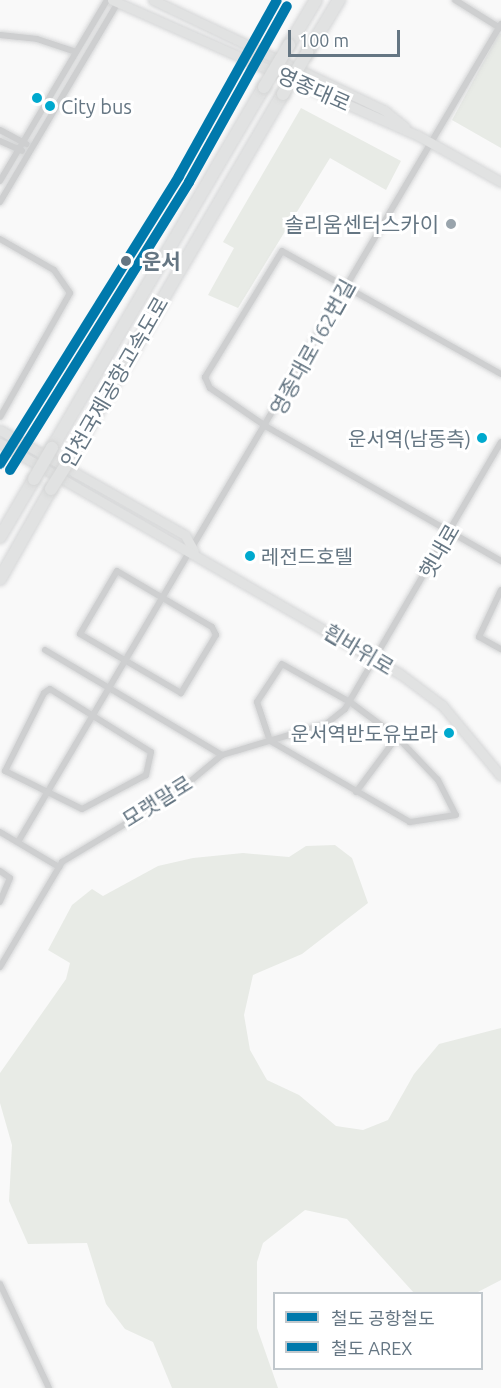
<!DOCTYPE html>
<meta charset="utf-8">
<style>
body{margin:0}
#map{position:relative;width:501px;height:1388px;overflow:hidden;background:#f9f9f9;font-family:Ubuntu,"Noto Sans KR",sans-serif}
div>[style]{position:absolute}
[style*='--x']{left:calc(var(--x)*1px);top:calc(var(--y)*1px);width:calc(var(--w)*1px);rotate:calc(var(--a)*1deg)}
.green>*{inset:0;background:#e8ebe6}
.roads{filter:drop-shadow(0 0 2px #d5d6d7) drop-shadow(0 0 2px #d5d6d7)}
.street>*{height:6px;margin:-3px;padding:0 3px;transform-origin:3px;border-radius:3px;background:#cecfd0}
.secondary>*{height:9px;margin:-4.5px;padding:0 4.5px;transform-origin:4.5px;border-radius:4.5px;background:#e1e2e2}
.highway>*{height:12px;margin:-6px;padding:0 6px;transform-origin:6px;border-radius:6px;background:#e1e2e2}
.bridges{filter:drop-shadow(0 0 2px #d5d6d6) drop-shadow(0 0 2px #d5d6d6)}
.highway-bridge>*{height:12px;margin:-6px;padding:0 6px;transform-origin:6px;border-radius:6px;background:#e1e2e2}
.rail-1>*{height:10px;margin:-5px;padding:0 5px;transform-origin:5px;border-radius:5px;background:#0079ac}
.rail-2>*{height:10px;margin:-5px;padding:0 5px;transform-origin:5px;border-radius:5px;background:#0079ac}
.dots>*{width:16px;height:16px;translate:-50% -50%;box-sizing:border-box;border:3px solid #fff;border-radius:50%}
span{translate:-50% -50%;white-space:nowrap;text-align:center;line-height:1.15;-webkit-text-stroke:6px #fff;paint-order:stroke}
.bus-label{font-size:20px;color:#657683}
.left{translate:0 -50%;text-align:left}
.right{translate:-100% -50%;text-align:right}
.street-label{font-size:21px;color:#657683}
.poi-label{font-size:21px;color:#657683}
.stop-label{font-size:21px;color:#657683;font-weight:700}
.legend{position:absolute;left:273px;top:1292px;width:210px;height:78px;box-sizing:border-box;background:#fff;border:2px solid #c1c8cd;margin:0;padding:8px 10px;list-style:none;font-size:18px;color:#657683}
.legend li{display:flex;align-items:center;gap:12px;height:30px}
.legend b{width:30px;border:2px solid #c1c8cd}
.scale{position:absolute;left:288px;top:30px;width:112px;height:27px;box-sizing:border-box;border:3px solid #657683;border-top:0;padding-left:8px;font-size:18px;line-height:21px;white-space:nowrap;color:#657683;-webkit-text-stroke:4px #fff;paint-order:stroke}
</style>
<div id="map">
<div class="green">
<i style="clip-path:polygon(499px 33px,501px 34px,501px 148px,452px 120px)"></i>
<i style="clip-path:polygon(301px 108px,401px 161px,386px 190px,330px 158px,238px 308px,208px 295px,234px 248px,223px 242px)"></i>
<i style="clip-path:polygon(335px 845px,352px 858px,368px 903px,302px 954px,253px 975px,244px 1015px,250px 1050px,267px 1080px,299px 1095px,336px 1126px,363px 1130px,388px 1120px,414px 1074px,439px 1044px,501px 1028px,501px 1280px,476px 1293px,414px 1293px,347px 1219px,305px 1210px,263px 1243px,257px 1262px,257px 1328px,278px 1388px,172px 1388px,153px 1342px,125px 1329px,106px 1304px,87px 1243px,28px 1244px,9px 1201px,12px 1145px,0 1103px,0 1073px,66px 979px,70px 963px,48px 950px,72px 905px,92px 889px,103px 896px,158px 866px,193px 858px,243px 853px,289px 857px,306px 846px)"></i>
</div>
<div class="roads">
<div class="street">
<i style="--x:455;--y:0;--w:53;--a:31.9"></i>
<i style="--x:0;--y:35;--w:37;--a:6"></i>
<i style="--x:37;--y:39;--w:41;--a:18.4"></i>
<i style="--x:0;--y:130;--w:30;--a:28"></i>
<i style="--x:0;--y:141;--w:24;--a:24"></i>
<i style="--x:0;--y:181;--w:210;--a:-59.4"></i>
<i style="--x:0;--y:202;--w:234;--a:-59.4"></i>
<i style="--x:0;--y:239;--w:62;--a:29.9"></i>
<i style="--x:54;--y:270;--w:28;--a:55"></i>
<i style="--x:70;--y:293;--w:142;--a:119.4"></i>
<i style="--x:501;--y:374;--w:251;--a:-150.7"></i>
<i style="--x:282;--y:251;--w:148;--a:121.4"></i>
<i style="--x:205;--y:377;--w:12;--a:66"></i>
<i style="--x:210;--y:388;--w:69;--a:34.4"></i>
<i style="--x:267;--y:427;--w:270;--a:29.8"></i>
<i style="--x:117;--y:571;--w:110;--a:30.5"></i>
<i style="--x:212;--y:627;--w:9;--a:63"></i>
<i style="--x:216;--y:635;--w:68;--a:121.1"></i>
<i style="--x:181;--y:693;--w:117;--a:-149.7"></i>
<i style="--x:80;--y:634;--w:73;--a:-59.6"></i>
<i style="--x:501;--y:590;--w:52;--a:115.1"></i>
<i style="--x:479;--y:637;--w:25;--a:29"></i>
<i style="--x:45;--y:650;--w:206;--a:30.7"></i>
<i style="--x:282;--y:664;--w:78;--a:29.2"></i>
<i style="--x:350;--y:702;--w:59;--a:36.7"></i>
<i style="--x:397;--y:737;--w:59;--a:46.4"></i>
<i style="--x:438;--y:780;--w:39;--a:63"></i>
<i style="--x:456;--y:815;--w:47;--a:171.3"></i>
<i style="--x:410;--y:822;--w:162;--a:-149.9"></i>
<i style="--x:270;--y:741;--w:41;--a:-108.4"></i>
<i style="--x:257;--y:702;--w:45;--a:-56.7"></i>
<i style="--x:50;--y:689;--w:119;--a:32"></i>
<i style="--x:151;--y:752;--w:24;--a:102"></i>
<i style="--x:146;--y:775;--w:72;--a:152"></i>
<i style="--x:82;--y:809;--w:86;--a:-153.7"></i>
<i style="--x:5;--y:771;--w:87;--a:-63.4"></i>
<i style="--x:44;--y:693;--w:7;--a:-34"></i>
<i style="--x:356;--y:792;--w:69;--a:-53.3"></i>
<i style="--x:0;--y:832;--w:69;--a:30.7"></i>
<i style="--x:18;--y:842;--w:950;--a:-59.44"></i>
<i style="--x:0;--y:871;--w:12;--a:35"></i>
<i style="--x:10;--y:878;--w:26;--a:113"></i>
<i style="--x:0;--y:967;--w:122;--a:-59.4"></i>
<i style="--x:62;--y:862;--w:132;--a:-31"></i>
<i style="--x:175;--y:794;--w:61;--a:-39.7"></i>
<i style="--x:222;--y:755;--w:109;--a:-16.6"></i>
<i style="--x:326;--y:724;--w:24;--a:-38"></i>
<i style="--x:345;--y:709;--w:309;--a:-59.7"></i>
<i style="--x:0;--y:1284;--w:115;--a:64.8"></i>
</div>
<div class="secondary">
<i style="--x:112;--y:0;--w:334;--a:23.9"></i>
<i style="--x:417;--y:135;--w:96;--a:29.2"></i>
<i style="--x:153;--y:0;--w:256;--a:25.5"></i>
<i style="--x:384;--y:110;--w:27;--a:39"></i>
<i style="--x:0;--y:430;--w:213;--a:29.6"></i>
<i style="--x:185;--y:535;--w:18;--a:61"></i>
<i style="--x:0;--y:443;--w:461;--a:30"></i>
<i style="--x:399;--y:673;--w:54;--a:36.7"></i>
<i style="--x:442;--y:705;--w:92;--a:50.3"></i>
</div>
<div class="highway">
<i style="--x:289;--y:45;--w:52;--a:-59"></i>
<i style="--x:307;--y:53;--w:62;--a:-58.9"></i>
<i style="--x:52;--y:448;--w:419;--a:-59.6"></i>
<i style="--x:70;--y:458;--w:422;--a:-59.7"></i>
<i style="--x:0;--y:537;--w:67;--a:-59.6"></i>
<i style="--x:0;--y:579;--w:103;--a:-60.5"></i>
</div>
</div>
<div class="bridges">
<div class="highway-bridge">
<i style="--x:264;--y:87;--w:49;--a:-59.2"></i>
<i style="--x:283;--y:94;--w:48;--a:-59.7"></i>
<i style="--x:34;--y:479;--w:36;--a:-60"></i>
<i style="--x:51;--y:489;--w:36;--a:-58"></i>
</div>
</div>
<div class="rail-1">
<i style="--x:0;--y:464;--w:339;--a:-58.1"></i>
<i style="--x:179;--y:176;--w:201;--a:-60.9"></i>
</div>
<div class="rail-2">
<i style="--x:10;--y:470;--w:339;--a:-58.1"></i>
<i style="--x:189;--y:182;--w:201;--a:-60.9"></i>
</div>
<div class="dots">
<i style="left:37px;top:98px;background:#00a9ce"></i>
<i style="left:50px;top:106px;background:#00a9ce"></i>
<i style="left:451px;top:224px;background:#99a4ac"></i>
<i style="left:126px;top:261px;background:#657683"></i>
<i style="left:482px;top:438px;background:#00a9ce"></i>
<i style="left:250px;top:556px;background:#00a9ce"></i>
<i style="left:449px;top:733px;background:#00a9ce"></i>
</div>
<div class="bus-label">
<span class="left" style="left:61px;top:106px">City bus</span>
<span class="right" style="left:471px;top:438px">운서역(남동측)</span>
<span class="left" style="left:261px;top:556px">레전드호텔</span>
<span class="right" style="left:438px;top:733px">운서역반도유보라</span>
</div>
<div class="street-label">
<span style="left:314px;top:89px;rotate:24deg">영종대로</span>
<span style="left:312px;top:347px;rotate:-61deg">영종대로162번길</span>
<span style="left:114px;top:382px;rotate:-60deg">인천국제공항고속도로</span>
<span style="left:439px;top:551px;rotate:-60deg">햇내로</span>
<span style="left:359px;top:649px;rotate:31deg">흰바위로</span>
<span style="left:157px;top:801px;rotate:-32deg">모랫말로</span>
</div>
<div class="poi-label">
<span class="right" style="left:439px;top:224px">솔리움센터스카이</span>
</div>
<div class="stop-label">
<span class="left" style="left:142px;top:261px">운서</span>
</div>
<ul class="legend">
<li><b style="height:8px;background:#0079ac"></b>철도 공항철도</li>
<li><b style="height:8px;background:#0079ac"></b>철도 AREX</li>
</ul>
<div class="scale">100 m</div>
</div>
